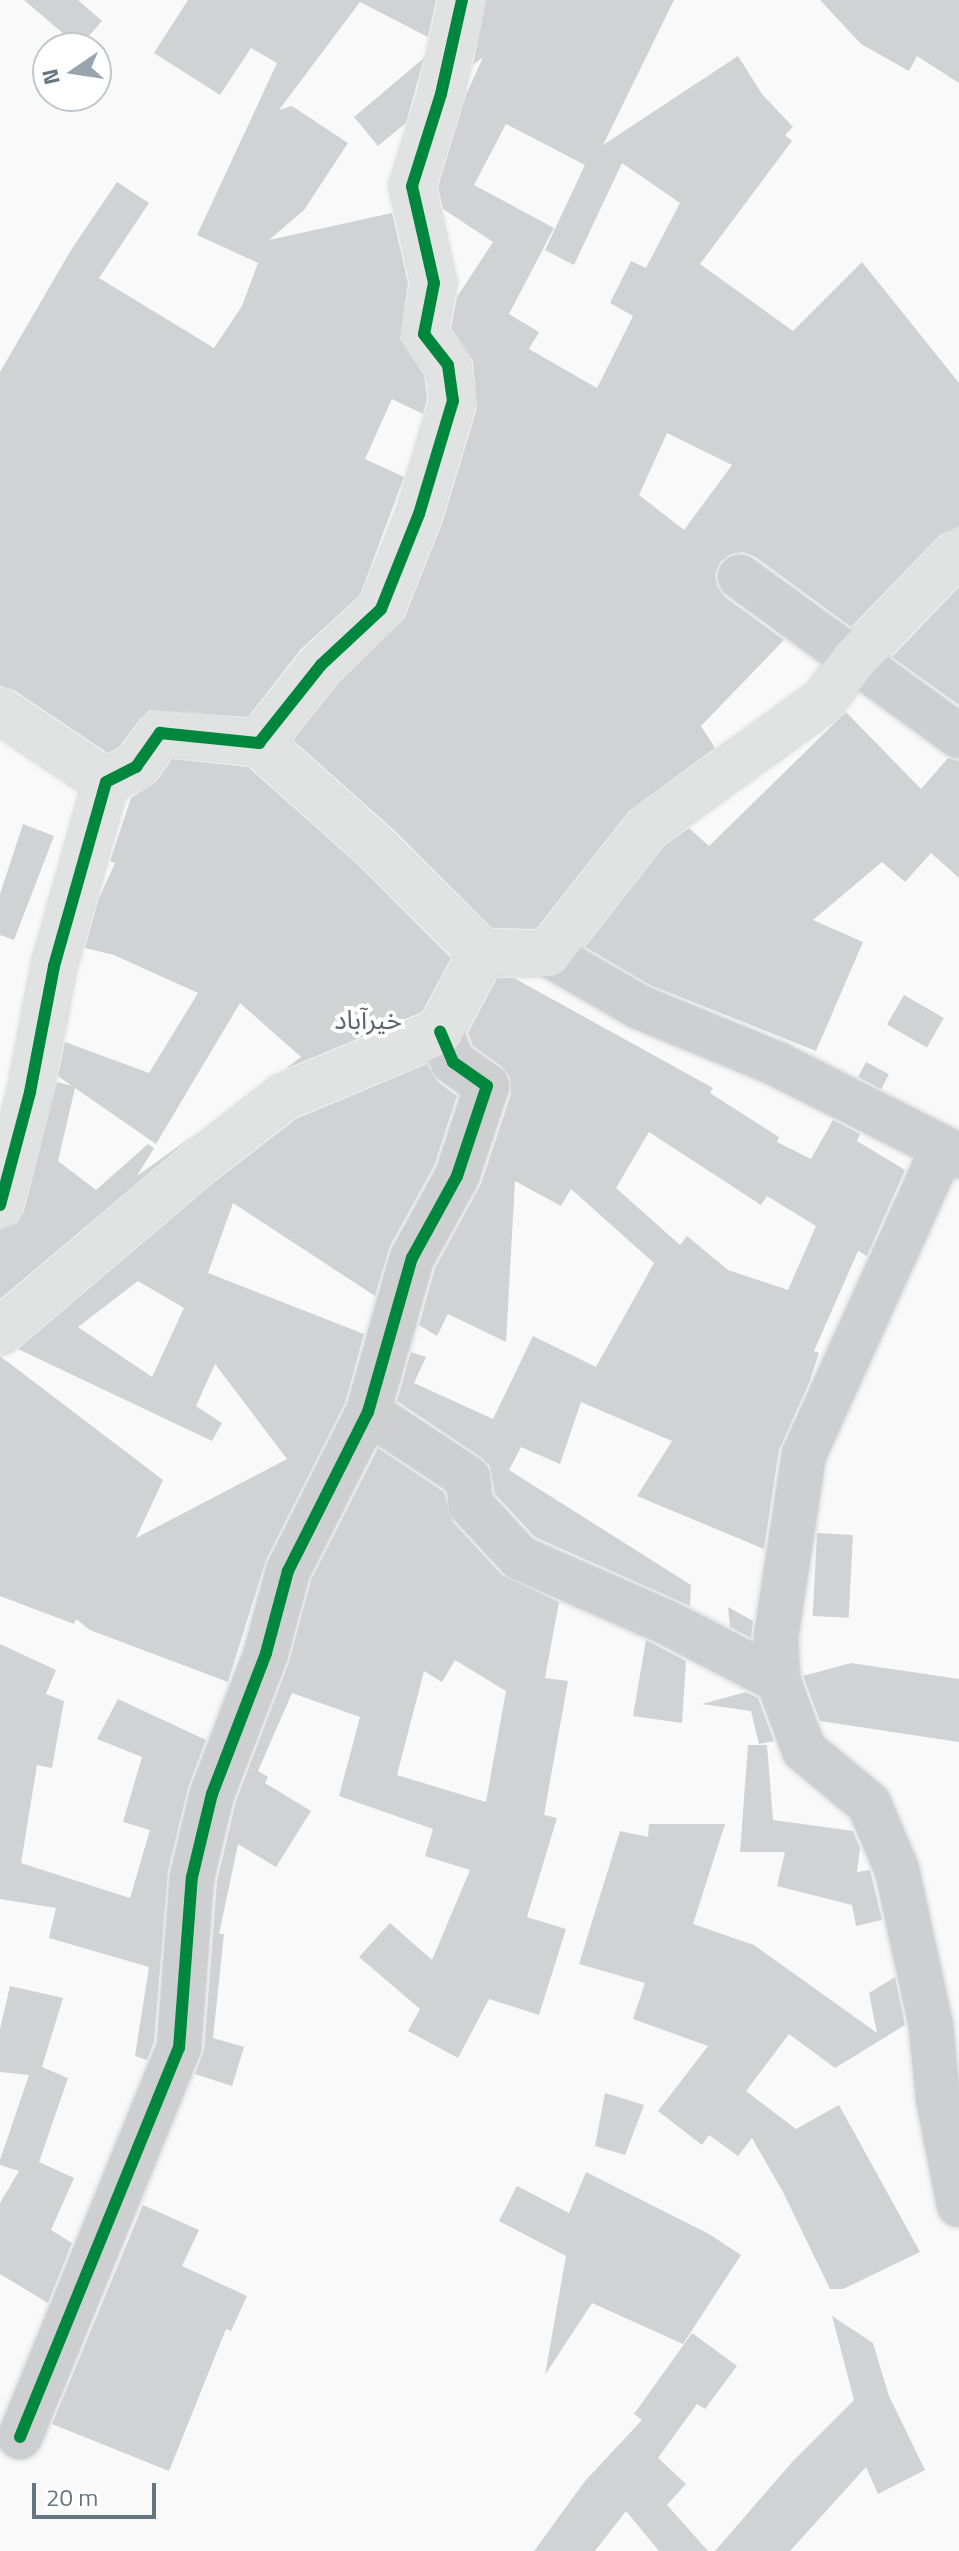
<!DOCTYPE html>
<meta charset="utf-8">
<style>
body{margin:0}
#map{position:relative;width:959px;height:2551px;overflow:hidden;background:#f9f9f9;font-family:"Titillium Web","Noto Sans Arabic",sans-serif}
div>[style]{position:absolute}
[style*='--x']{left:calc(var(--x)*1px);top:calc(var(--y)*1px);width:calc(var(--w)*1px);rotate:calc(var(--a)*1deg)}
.building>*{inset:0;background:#d0d2d3;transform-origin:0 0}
.roads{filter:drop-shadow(0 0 2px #d5d6d7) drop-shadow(0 0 2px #d5d6d7)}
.street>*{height:44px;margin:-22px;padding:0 22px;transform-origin:22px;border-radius:22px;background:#cecfd0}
.secondary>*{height:44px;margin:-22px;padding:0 22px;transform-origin:22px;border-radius:22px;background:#e1e2e2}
.cycleway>*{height:12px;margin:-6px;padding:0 6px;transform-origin:6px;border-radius:6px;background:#00873e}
span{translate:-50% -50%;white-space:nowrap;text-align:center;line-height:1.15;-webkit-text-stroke:8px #fff;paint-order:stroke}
.quarter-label{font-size:26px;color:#57646e}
.north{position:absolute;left:32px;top:32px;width:80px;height:80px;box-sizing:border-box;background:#fff;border:2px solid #c1c8cd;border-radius:50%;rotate:257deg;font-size:22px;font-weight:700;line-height:32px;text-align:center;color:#657683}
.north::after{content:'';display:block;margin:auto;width:28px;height:36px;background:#99a4ac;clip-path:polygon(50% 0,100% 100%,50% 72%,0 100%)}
.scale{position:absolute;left:32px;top:2483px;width:124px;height:36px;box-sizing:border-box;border:4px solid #657683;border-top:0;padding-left:10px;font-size:24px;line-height:28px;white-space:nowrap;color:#657683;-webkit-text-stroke:6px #fff;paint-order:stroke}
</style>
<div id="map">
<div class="building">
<i style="clip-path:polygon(24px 0,78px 0,102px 21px,79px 47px)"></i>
<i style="clip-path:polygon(188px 0,436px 0,428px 37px,360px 2px,279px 110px,292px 106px,348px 143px,304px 210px,269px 240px,392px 213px,408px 283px,400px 339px,424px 375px,427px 399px,423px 414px,392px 399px,365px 459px,404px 477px,360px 595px,301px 649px,248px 717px,150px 710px,140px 719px,119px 747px,108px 753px,14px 690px,0 686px,0 372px,71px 250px,117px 182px,149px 203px,99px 278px,214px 348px,242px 306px,258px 263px,197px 235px,277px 63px,251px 48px,220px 95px,154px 53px)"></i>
<i style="clip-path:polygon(evenodd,486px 0,674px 0,603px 145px,738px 56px,762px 94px,793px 127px,785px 135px,792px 141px,700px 264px,793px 331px,862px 262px,959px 383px,959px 527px,941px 534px,851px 627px,754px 556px,743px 552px,731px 554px,720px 562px,715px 575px,717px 586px,725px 597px,784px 640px,701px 726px,715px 748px,629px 811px,536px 929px,492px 928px,393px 829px,293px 740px,339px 682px,404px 619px,443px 521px,477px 408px,473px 361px,451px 328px,457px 297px,493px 242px,443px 209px,438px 187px,466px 95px,483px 57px,473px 65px,486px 0,506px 124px,585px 165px,545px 250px,574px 265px,622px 163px,680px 203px,646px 268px,631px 261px,610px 303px,633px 316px,597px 388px,529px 349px,539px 332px,509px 314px,554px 228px,474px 185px,506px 124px,486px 0,667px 433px,732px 465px,684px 530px,639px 495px,667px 433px)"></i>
<i style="clip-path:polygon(820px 0,959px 0,959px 83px,917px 56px,909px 71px,861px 44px)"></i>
<i style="clip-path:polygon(424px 58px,406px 123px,378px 146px,354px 117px)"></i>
<i style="clip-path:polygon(959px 587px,959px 705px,892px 657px)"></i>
<i style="clip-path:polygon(846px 712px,921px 789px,948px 758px,959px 761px,959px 878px,931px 853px,905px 882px,882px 862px,813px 920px,863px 942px,816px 1051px,650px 985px,585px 947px,665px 845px,689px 828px,709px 846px)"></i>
<i style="clip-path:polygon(172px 759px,248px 767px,358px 865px,451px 958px,422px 1012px,285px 1069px,301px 1057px,240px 1003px,156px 1144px,75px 1088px,58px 1161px,96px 1190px,148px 1144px,154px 1148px,137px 1176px,194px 1135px,0 1299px,0 1229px,17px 1223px,24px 1211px,57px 1082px,72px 1086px,58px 1076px,65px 1042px,149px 1073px,198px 993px,114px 955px,85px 948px,99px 898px,115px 863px,110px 861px,131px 798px,156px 782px)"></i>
<i style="clip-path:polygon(23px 824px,54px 836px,14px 940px,0 935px,0 894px)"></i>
<i style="clip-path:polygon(evenodd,497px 978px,514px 978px,713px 1088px,710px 1093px,779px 1137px,777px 1142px,811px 1159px,833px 1120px,860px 1134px,857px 1141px,905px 1170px,867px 1256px,858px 1251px,814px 1351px,819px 1353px,809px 1383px,779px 1450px,764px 1549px,637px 1496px,672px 1441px,581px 1402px,560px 1464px,521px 1447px,509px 1470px,691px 1585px,690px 1606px,535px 1537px,495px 1494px,490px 1466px,482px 1458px,397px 1401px,411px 1352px,426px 1357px,414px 1383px,493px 1419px,533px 1336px,596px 1367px,654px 1263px,571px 1189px,561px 1206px,515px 1181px,506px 1342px,448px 1314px,437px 1336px,419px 1325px,435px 1268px,481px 1184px,511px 1094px,510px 1077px,501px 1066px,473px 1046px,468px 1033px,497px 978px,649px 1132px,761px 1205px,767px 1196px,816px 1226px,788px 1290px,728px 1270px,687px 1236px,680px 1245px,616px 1188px,649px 1132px)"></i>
<i style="left:904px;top:995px;width:46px;height:34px;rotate:30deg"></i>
<i style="left:866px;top:1062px;width:26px;height:17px;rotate:28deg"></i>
<i style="clip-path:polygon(evenodd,427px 1064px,438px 1082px,457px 1096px,434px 1166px,390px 1246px,375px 1296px,233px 1203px,208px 1273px,364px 1334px,345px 1403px,266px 1560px,228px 1682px,90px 1630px,76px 1619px,74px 1624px,0 1596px,0 1356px,163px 1480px,136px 1538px,287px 1459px,215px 1364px,196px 1406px,222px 1423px,212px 1441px,18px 1349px,212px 1184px,296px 1119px,427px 1064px,138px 1281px,184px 1308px,152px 1377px,78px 1327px,138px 1281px)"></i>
<i style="clip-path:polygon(evenodd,378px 1448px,444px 1492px,453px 1522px,502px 1575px,559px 1602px,545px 1678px,568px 1681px,544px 1815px,557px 1818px,527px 1917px,566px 1929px,539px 2015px,489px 1999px,458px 2058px,408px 2031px,420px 2009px,359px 1957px,390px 1923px,432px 1960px,470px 1870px,425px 1856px,433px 1829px,339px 1796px,360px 1717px,292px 1693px,258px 1771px,268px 1777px,265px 1783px,311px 1811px,276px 1867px,238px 1844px,219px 1934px,224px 1934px,213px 2038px,244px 2047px,232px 2086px,195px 2074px,204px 2050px,217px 1881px,236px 1801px,289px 1662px,311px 1580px,378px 1448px,455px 1660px,506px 1691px,486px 1802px,397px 1775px,424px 1671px,442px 1682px,455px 1660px)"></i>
<i style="left:817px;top:1533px;width:36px;height:83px;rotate:3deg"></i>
<i style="clip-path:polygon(728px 1607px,753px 1621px,751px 1638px,730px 1627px)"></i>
<i style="clip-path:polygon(646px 1640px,686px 1661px,682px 1723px,633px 1716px)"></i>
<i style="clip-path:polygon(0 1644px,56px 1670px,46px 1694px,64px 1701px,52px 1768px,37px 1765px,21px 1863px,130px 1898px,150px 1830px,123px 1822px,142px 1757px,97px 1739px,118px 1699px,206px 1740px,188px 1788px,168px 1871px,154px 2042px,147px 2060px,135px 2056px,149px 1967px,49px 1938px,56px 1908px,0 1899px)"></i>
<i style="clip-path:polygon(851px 1663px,959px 1679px,959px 1742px,820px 1721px,803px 1676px)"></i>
<i style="clip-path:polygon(746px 1692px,758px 1698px,774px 1741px,759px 1744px,751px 1711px,702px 1704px)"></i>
<i style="clip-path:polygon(748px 1745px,767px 1745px,773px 1820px,853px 1831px,860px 1848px,857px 1872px,870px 1870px,882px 1920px,856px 1926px,852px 1905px,777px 1886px,785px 1852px,740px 1852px)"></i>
<i style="clip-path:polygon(649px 1824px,725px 1824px,693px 1924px,754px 1945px,877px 2033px,869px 1993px,895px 1977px,905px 2025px,835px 2068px,789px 2034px,746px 2091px,796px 2129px,839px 2105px,920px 2252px,843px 2289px,830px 2289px,783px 2192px,752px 2138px,738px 2156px,709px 2135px,702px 2145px,658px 2111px,708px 2046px,633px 2019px,645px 1983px,579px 1964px,620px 1831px,648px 1837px)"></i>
<i style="clip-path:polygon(10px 1986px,63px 1998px,42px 2067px,68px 2078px,39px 2162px,74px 2178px,51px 2230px,72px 2243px,48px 2303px,0 2274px,0 2203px,19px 2171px,0 2165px,0 2160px,29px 2075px,0 2072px,0 2029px)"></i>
<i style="clip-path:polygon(605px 2093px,644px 2105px,625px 2155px,595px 2146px)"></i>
<i style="clip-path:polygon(586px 2172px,709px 2234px,741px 2255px,683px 2344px,592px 2303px,545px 2375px,566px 2256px,499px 2221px,517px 2186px,569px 2213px)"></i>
<i style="clip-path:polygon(143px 2205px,199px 2230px,182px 2266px,247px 2296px,231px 2331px,226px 2329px,169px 2471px,52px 2424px)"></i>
<i style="clip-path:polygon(832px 2316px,873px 2343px,889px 2396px,925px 2470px,878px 2494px,866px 2467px,790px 2551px,715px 2551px,793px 2461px,854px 2400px)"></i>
<i style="clip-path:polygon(692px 2333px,737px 2366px,705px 2409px,697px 2404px,658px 2458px,686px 2484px,667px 2505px,708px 2551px,659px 2551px,626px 2511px,595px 2551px,534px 2551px,585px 2481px,642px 2420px,634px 2414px)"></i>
</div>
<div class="roads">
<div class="street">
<i style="--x:740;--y:577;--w:271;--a:36"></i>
<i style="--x:548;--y:954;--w:105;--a:30.2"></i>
<i style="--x:639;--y:1007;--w:149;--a:22.4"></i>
<i style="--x:777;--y:1064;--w:204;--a:26.8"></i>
<i style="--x:943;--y:1148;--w:336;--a:114.4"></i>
<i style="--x:804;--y:1454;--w:185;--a:98.7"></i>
<i style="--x:776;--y:1637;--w:43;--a:87.3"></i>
<i style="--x:778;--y:1680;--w:75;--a:69.6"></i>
<i style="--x:804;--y:1750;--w:85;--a:39.7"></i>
<i style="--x:869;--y:1804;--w:72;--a:67"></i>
<i style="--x:897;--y:1870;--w:160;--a:77.7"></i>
<i style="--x:931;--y:2026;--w:72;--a:84.4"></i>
<i style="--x:938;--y:2098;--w:109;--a:78.9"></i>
<i style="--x:368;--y:1412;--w:120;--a:33.4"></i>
<i style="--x:468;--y:1478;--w:27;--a:84"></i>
<i style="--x:471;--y:1505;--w:72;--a:47.2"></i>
<i style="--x:520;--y:1558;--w:159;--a:23.7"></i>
<i style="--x:666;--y:1622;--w:126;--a:27.4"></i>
<i style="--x:20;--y:2437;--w:420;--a:-67.8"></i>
<i style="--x:179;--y:2048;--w:171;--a:-85.7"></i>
<i style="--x:192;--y:1877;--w:85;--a:-76.5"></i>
<i style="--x:212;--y:1794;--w:151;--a:-69"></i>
<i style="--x:266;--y:1653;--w:85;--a:-75"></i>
<i style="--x:288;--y:1571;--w:178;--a:-63.3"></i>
<i style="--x:368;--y:1412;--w:160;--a:-74.1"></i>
<i style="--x:412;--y:1258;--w:94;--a:-61.2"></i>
<i style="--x:457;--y:1176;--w:95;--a:-71.6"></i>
<i style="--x:487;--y:1086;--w:42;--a:-144.8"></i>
<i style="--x:453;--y:1062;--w:33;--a:-113"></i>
</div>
<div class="secondary">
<i style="--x:0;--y:711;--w:128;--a:33.8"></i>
<i style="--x:259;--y:743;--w:156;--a:41.9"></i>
<i style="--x:375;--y:847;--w:151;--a:44.7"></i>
<i style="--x:0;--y:1205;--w:117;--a:-75.1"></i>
<i style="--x:30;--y:1092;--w:128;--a:-79.2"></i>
<i style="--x:54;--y:966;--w:191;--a:-74.2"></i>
<i style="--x:106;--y:782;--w:34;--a:-27"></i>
<i style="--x:136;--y:767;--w:42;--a:-54.8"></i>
<i style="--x:160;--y:733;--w:100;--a:5.8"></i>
<i style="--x:259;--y:743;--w:100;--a:-51.5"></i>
<i style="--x:321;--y:665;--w:82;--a:-43"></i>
<i style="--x:381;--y:609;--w:102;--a:-68.2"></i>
<i style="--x:419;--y:514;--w:118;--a:-73.3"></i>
<i style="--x:453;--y:401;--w:36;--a:-98"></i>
<i style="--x:448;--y:365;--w:39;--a:-128"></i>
<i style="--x:424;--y:334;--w:52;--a:-78.9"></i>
<i style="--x:434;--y:283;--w:99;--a:-102.8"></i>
<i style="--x:412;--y:186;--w:96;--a:-72.5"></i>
<i style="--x:441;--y:94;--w:96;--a:-77.4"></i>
<i style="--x:0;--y:1332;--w:257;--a:-40.4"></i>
<i style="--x:196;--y:1165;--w:110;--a:-38"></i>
<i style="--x:283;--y:1097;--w:170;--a:-22.5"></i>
<i style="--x:440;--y:1032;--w:89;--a:-62"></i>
<i style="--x:482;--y:953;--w:66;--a:0.9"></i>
<i style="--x:548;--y:954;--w:162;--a:-51.8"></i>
<i style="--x:648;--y:827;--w:216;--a:-35.8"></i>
<i style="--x:823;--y:701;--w:51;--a:-52.9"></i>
<i style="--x:854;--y:660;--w:151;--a:-46.1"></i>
</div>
</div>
<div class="cycleway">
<i style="--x:0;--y:1205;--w:117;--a:-75.1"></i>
<i style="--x:30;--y:1092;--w:128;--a:-79.2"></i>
<i style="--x:54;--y:966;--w:191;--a:-74.2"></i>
<i style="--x:106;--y:782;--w:34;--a:-27"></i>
<i style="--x:136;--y:767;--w:42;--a:-54.8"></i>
<i style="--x:160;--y:733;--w:100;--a:5.8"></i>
<i style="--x:259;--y:743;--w:100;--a:-51.5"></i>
<i style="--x:321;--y:665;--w:82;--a:-43"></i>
<i style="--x:381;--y:609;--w:102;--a:-68.2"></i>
<i style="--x:419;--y:514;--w:118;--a:-73.3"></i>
<i style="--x:453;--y:401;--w:36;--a:-98"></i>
<i style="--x:448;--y:365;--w:39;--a:-128"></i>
<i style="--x:424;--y:334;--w:52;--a:-78.9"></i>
<i style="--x:434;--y:283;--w:99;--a:-102.8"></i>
<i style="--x:412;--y:186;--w:96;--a:-72.5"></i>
<i style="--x:441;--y:94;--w:96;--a:-77.4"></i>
<i style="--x:20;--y:2437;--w:420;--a:-67.8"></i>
<i style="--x:179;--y:2048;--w:171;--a:-85.7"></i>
<i style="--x:192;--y:1877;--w:85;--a:-76.5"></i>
<i style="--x:212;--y:1794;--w:151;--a:-69"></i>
<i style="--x:266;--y:1653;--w:85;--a:-75"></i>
<i style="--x:288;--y:1571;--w:178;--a:-63.3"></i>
<i style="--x:368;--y:1412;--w:160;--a:-74.1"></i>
<i style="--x:412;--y:1258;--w:94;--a:-61.2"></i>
<i style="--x:457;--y:1176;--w:95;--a:-71.6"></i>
<i style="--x:487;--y:1086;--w:42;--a:-144.8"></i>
<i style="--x:453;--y:1062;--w:33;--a:-113"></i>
</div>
<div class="quarter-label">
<span style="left:368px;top:1020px">خیرآباد</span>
</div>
<div class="north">N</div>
<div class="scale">20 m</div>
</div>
